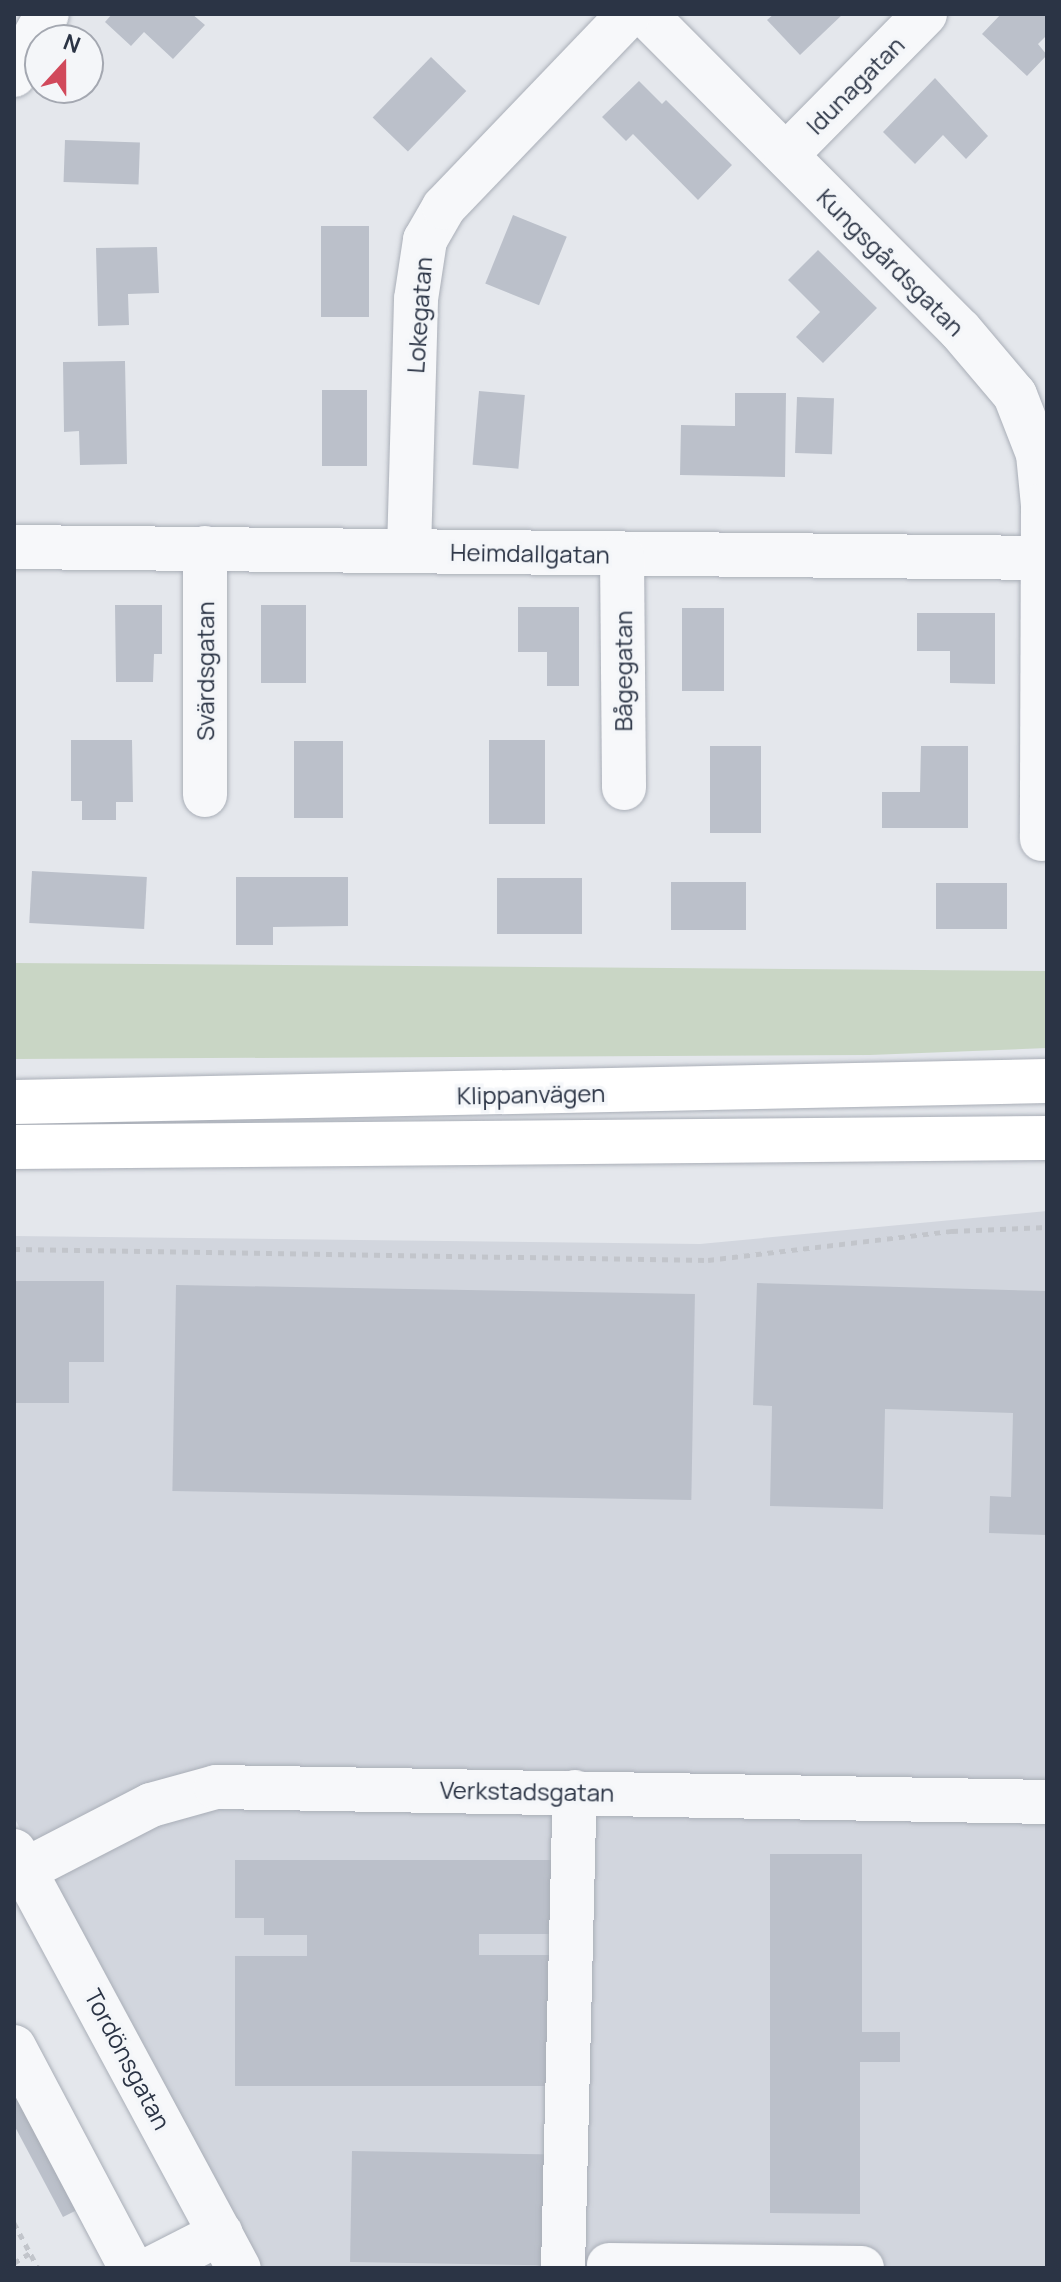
<!DOCTYPE html>
<meta charset="utf-8">
<style>
body{margin:0}
#map{position:relative;width:1061px;height:2282px;overflow:hidden;background:#e4e7ec;font-family:Manrope,sans-serif}
div>[style]{position:absolute}
[style*='--x']{left:calc(var(--x)*1px);top:calc(var(--y)*1px);width:calc(var(--w)*1px);rotate:calc(var(--a)*1deg)}
.built>*{inset:0;background:#d2d6de}
.green>*{inset:0;background:#c9d6c5}
.building>*{inset:0;background:#bbc0ca;transform-origin:0 0}
.path>*{height:5px;margin-top:-2.5px;transform-origin:0;background:repeating-linear-gradient(90deg,#c2c5cb 0 6px,transparent 0 12px)}
.roads{filter:drop-shadow(0 0 2px #a9aeb7) drop-shadow(0 0 2px #a9aeb7)}
.minor>*{height:44px;margin:-22px;padding:0 22px;transform-origin:22px;border-radius:22px;background:#f7f8fa}
.major>*{height:44px;margin:-22px;padding:0 22px;transform-origin:22px;border-radius:22px;background:#fff}
span{translate:-50% -50%;white-space:nowrap;text-align:center;line-height:1.15;-webkit-text-stroke:7px #f4f6f9;paint-order:stroke}
.street-label{font-size:24px;color:#2b3445}
.frame{position:absolute;inset:0;border:16px solid #2b3445;pointer-events:none}
.north{position:absolute;left:24px;top:24px;width:80px;height:80px;box-sizing:border-box;background:#f4f6f9;border:2px solid #a4a8b1;border-radius:50%;rotate:21deg;font-size:22px;font-weight:700;line-height:32px;text-align:center;color:#2b3445}
.north::after{content:'';display:block;margin:auto;width:28px;height:36px;background:#d1495b;clip-path:polygon(50% 0,100% 100%,50% 72%,0 100%)}
</style>
<div id="map">
<div class="built">
<i style="clip-path:polygon(1047px 1211px,1047px 2268px,244px 2268px,14px 1817px,14px 1236px,700px 1244px)"></i>
</div>
<div class="green">
<i style="clip-path:polygon(14px 963px,1047px 971px,1047px 1048px,870px 1055px,14px 1059px)"></i>
</div>
<div class="building">
<i style="clip-path:polygon(112px 14px,192px 14px,205px 25px,173px 59px,144px 32px,131px 46px,105px 22px)"></i>
<i style="clip-path:polygon(774px 14px,843px 14px,800px 55px,767px 20px)"></i>
<i style="clip-path:polygon(1001px 14px,1047px 14px,1047px 35px,1038px 44px,1047px 55px,1027px 76px,982px 34px)"></i>
<i style="left:431px;top:57px;width:49px;height:84px;rotate:44deg"></i>
<i style="clip-path:polygon(935px 78px,988px 136px,966px 159px,943px 135px,915px 164px,883px 132px)"></i>
<i style="clip-path:polygon(639px 81px,662px 104px,666px 100px,732px 165px,698px 200px,633px 134px,626px 141px,602px 117px)"></i>
<i style="left:65px;top:140px;width:75px;height:42px;rotate:2deg"></i>
<i style="left:513px;top:215px;width:58px;height:74px;rotate:22deg"></i>
<i style="left:321px;top:226px;width:48px;height:91px"></i>
<i style="clip-path:polygon(157px 247px,159px 293px,128px 294px,129px 325px,98px 326px,96px 248px)"></i>
<i style="clip-path:polygon(818px 250px,877px 308px,823px 363px,796px 337px,820px 312px,788px 280px)"></i>
<i style="clip-path:polygon(125px 361px,127px 464px,80px 465px,79px 431px,64px 432px,63px 362px)"></i>
<i style="left:322px;top:390px;width:45px;height:76px"></i>
<i style="left:479px;top:391px;width:46px;height:74px;rotate:5deg"></i>
<i style="clip-path:polygon(735px 393px,786px 393px,785px 477px,680px 475px,681px 425px,735px 426px)"></i>
<i style="left:797px;top:397px;width:37px;height:56px;rotate:2deg"></i>
<i style="clip-path:polygon(115px 605px,162px 605px,162px 654px,154px 654px,153px 682px,116px 682px)"></i>
<i style="left:261px;top:605px;width:45px;height:78px"></i>
<i style="clip-path:polygon(518px 607px,579px 607px,579px 686px,547px 686px,547px 652px,518px 652px)"></i>
<i style="left:682px;top:608px;width:42px;height:83px"></i>
<i style="clip-path:polygon(917px 613px,995px 613px,995px 684px,950px 683px,950px 651px,917px 651px)"></i>
<i style="clip-path:polygon(71px 740px,132px 740px,133px 802px,116px 802px,116px 820px,82px 820px,82px 801px,71px 801px)"></i>
<i style="left:489px;top:740px;width:56px;height:84px"></i>
<i style="left:294px;top:741px;width:49px;height:77px"></i>
<i style="left:710px;top:746px;width:51px;height:87px"></i>
<i style="clip-path:polygon(921px 746px,968px 746px,968px 828px,882px 828px,882px 792px,920px 792px)"></i>
<i style="left:32px;top:871px;width:115px;height:52px;rotate:3deg"></i>
<i style="clip-path:polygon(236px 877px,348px 877px,348px 926px,273px 927px,273px 945px,236px 945px)"></i>
<i style="left:497px;top:878px;width:85px;height:56px"></i>
<i style="left:671px;top:882px;width:75px;height:48px"></i>
<i style="left:936px;top:883px;width:71px;height:46px"></i>
<i style="clip-path:polygon(14px 1281px,104px 1281px,104px 1362px,69px 1362px,69px 1403px,14px 1403px)"></i>
<i style="clip-path:polygon(757px 1283px,1047px 1291px,1047px 1535px,989px 1533px,990px 1496px,1011px 1497px,1013px 1413px,885px 1409px,883px 1509px,770px 1506px,772px 1406px,753px 1405px)"></i>
<i style="left:176px;top:1285px;width:519px;height:206px;rotate:1deg"></i>
<i style="clip-path:polygon(770px 1854px,862px 1854px,862px 2032px,900px 2032px,900px 2062px,860px 2062px,860px 2214px,770px 2213px)"></i>
<i style="clip-path:polygon(235px 1860px,566px 1860px,566px 1934px,479px 1934px,479px 1955px,559px 1955px,560px 2086px,235px 2086px,235px 1956px,307px 1956px,307px 1935px,264px 1935px,264px 1918px,235px 1918px)"></i>
<i style="clip-path:polygon(14px 2064px,89px 2204px,63px 2217px,14px 2125px)"></i>
<i style="left:352px;top:2151px;width:205px;height:111px;rotate:1deg"></i>
</div>
<div class="path">
<i style="--x:14;--y:1249;--w:694;--a:0.91"></i>
<i style="--x:708;--y:1260;--w:246;--a:-6.8"></i>
<i style="--x:952;--y:1231;--w:95;--a:-2.4"></i>
<i style="--x:14;--y:2223;--w:51;--a:61.9"></i>
<i style="--x:14;--y:2263;--w:19;--a:-32"></i>
</div>
<div class="roads">
<div class="minor">
<i style="--x:645;--y:14;--w:446;--a:45.1"></i>
<i style="--x:960;--y:330;--w:85;--a:49.8"></i>
<i style="--x:1015;--y:395;--w:63;--a:68.7"></i>
<i style="--x:1038;--y:454;--w:51;--a:84.4"></i>
<i style="--x:1043;--y:505;--w:334;--a:90.2"></i>
<i style="--x:14;--y:75;--w:69;--a:-61.6"></i>
<i style="--x:786;--y:155;--w:198;--a:-45.4"></i>
<i style="--x:14;--y:547;--w:1033;--a:0.61"></i>
<i style="--x:409;--y:551;--w:252;--a:-88.4"></i>
<i style="--x:416;--y:299;--w:60;--a:-81.3"></i>
<i style="--x:425;--y:240;--w:38;--a:-60"></i>
<i style="--x:444;--y:207;--w:267;--a:-46.2"></i>
<i style="--x:622;--y:555;--w:233;--a:89.5"></i>
<i style="--x:205;--y:795;--w:247;--a:-90"></i>
<i style="--x:14;--y:1851;--w:474;--a:61.7"></i>
<i style="--x:25;--y:1870;--w:142;--a:-27.3"></i>
<i style="--x:151;--y:1805;--w:67;--a:-15.5"></i>
<i style="--x:216;--y:1787;--w:831;--a:1.03"></i>
<i style="--x:14;--y:2047;--w:250;--a:62.1"></i>
<i style="--x:609;--y:2265;--w:253;--a:0.7"></i>
<i style="--x:152;--y:2268;--w:77;--a:-26.9"></i>
<i style="--x:563;--y:2268;--w:476;--a:-88.6"></i>
</div>
<div class="major">
<i style="--x:14;--y:1102;--w:1033;--a:-1.16"></i>
<i style="--x:14;--y:1147;--w:1033;--a:-0.5"></i>
</div>
</div>
<div class="street-label">
<span style="left:855px;top:85px;rotate:-45deg">Idunagatan</span>
<span style="left:891px;top:262px;rotate:45deg">Kungsgårdsgatan</span>
<span style="left:419px;top:315px;rotate:-86deg">Lokegatan</span>
<span style="left:530px;top:553px;rotate:1deg">Heimdallgatan</span>
<span style="left:205px;top:671px;rotate:-90deg">Svärdsgatan</span>
<span style="left:623px;top:671px;rotate:-90deg">Bågegatan</span>
<span style="left:531px;top:1094px;rotate:-1deg">Klippanvägen</span>
<span style="left:527px;top:1791px;rotate:1deg">Verkstadsgatan</span>
<span style="left:128px;top:2059px;rotate:62deg">Tordönsgatan</span>
</div>
<div class="frame"></div>
<div class="north">N</div>
</div>
